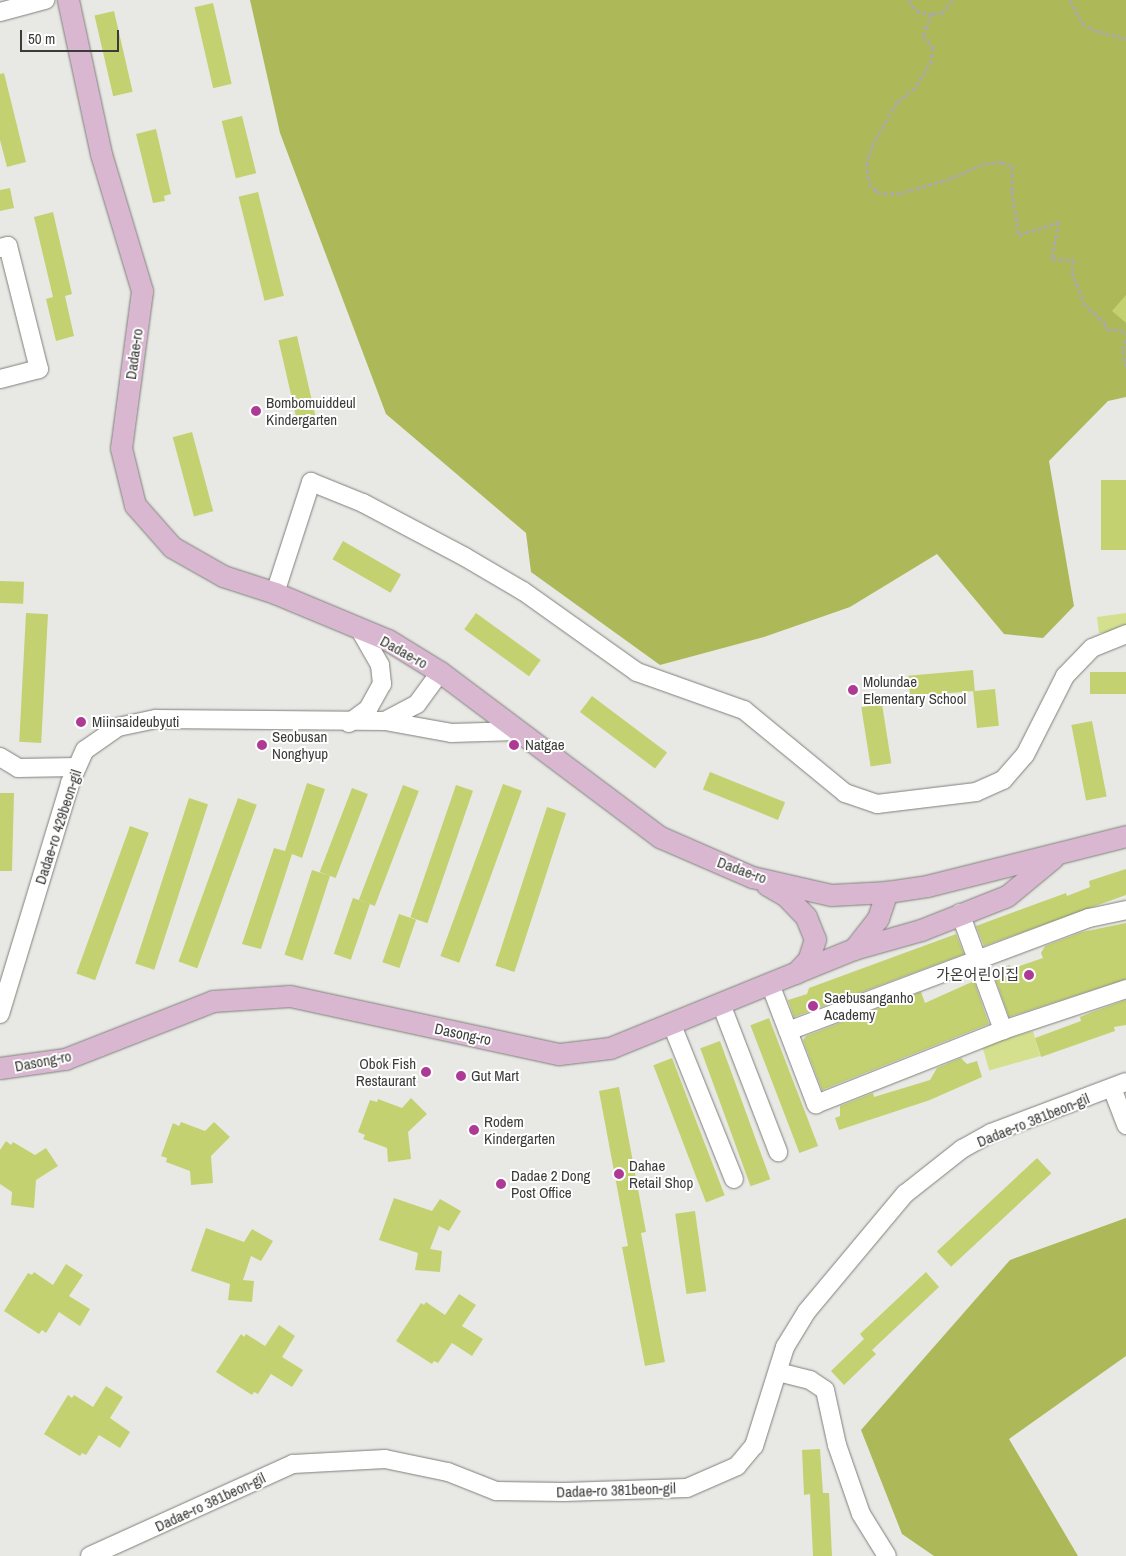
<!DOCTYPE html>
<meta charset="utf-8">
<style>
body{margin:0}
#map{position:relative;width:1126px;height:1556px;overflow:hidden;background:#e8e9e4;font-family:"Archivo Narrow","Noto Sans KR",sans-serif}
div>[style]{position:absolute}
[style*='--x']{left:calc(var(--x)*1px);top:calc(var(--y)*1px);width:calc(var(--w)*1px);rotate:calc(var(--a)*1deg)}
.green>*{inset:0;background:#d4e08e;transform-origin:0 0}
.forest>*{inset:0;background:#adb958}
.building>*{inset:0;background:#c4d170;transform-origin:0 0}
.path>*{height:2.5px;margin-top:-1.25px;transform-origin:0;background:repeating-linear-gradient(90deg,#a9aaa6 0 4px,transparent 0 6.5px)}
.roads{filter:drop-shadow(0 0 1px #7e7f7a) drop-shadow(0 0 1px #7e7f7a)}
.minor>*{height:18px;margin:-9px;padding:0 9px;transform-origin:9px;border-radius:9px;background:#fff}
.major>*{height:21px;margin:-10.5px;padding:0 10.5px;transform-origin:10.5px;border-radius:10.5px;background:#dab7d0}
.dots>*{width:14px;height:14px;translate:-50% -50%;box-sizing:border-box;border:2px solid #fff;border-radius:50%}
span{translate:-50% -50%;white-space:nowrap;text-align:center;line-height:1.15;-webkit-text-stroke:4px #fff;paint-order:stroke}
.street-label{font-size:15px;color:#3b3b39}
.poi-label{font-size:15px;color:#3b3b39}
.left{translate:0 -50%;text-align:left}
.right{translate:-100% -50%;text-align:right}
.scale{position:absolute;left:20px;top:30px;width:99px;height:22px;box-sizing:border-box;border:2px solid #3b3b39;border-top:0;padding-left:6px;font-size:15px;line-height:18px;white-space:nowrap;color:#3b3b39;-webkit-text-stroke:4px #fff;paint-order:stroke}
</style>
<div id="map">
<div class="green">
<i style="clip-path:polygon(1126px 613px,1126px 631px,1099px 633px,1097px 617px)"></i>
<i style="left:1033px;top:1031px;width:26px;height:53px;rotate:74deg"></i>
</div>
<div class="forest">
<i style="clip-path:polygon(250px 0,1126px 0,1126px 397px,1108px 401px,1049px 461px,1074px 606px,1043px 638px,1004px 634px,937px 554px,850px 607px,764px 637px,660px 665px,531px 572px,526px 533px,386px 414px,280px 133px)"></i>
<i style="clip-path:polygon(1126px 1218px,1126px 1356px,1009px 1439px,1078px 1556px,934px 1556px,902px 1534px,861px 1430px,1010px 1260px)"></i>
</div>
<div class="building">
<i style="left:213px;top:3px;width:83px;height:19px;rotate:77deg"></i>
<i style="left:114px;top:11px;width:83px;height:20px;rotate:77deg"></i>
<i style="clip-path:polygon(4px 73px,26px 162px,7px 167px,0 140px,0 74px)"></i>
<i style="left:242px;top:116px;width:59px;height:21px;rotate:76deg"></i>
<i style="clip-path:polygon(156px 129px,171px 194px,164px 196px,165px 201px,153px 203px,136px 134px)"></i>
<i style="clip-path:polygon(10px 188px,14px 208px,0 211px,0 190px)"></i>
<i style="left:258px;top:192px;width:107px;height:20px;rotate:76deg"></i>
<i style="clip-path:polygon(53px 212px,72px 294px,65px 296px,74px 336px,56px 341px,46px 299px,53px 297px,34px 217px)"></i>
<i style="clip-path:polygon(1126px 295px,1126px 323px,1112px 311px)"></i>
<i style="left:297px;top:336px;width:83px;height:19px;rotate:77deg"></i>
<i style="left:192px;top:432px;width:82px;height:20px;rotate:75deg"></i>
<i style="left:1126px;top:480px;width:70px;height:25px;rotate:90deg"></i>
<i style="left:343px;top:541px;width:67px;height:21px;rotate:30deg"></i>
<i style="left:0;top:581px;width:24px;height:22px;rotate:2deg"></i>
<i style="left:26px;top:613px;width:22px;height:129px;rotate:3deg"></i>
<i style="left:476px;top:613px;width:80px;height:20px;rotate:36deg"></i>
<i style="left:973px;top:670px;width:21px;height:65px;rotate:85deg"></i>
<i style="left:1126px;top:672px;width:22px;height:36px;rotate:90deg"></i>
<i style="left:995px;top:689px;width:37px;height:22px;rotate:84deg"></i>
<i style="left:592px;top:696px;width:94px;height:20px;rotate:37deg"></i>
<i style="left:882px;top:704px;width:60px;height:21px;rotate:81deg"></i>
<i style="left:1092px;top:721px;width:77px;height:21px;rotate:79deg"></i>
<i style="left:710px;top:772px;width:81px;height:19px;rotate:22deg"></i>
<i style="clip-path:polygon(307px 783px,325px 789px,302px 858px,292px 854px,261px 949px,242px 944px,274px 848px,285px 851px)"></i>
<i style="left:503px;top:784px;width:20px;height:183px;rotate:20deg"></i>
<i style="left:403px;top:785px;width:17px;height:123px;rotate:21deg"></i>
<i style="left:456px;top:785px;width:18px;height:140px;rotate:19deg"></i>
<i style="left:352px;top:788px;width:17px;height:90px;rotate:21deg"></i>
<i style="clip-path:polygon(0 793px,14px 793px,12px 871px,0 871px)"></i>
<i style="left:189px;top:798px;width:20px;height:174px;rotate:18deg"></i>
<i style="left:238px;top:798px;width:20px;height:174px;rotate:20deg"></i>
<i style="left:547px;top:807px;width:20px;height:167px;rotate:18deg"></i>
<i style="left:130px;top:826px;width:20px;height:157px;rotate:20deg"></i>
<i style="clip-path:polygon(1126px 869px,1126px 895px,984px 946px,976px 926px,1066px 893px,1067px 896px,1090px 887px,1089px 881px)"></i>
<i style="left:312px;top:870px;width:19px;height:89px;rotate:18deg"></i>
<i style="left:353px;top:898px;width:18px;height:59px;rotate:19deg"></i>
<i style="left:399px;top:914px;width:18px;height:51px;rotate:19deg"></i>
<i style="clip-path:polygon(1126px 923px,1126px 979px,1009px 1017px,994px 975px,999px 973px,997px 969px,1010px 965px,1011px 969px,1043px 958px,1041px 953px,1045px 946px,1082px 932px)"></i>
<i style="clip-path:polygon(956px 934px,964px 954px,794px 1017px,788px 1000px,807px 994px,809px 988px)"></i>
<i style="clip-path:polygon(974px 981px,989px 1024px,822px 1090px,803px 1040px,806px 1036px,921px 992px,925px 1003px)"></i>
<i style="clip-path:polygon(1126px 1000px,1126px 1025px,1114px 1027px,1115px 1031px,1041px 1057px,1035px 1038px,1081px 1021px,1080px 1017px,1092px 1012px)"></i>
<i style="left:769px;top:1018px;width:137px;height:20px;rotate:69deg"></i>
<i style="left:720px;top:1041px;width:147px;height:21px;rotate:70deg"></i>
<i style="left:672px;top:1058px;width:147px;height:20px;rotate:69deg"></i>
<i style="clip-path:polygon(961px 1058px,967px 1064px,977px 1061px,982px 1077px,930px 1100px,839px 1130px,835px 1118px,840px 1116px,840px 1106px,873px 1093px,874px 1097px,930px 1080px,937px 1068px)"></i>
<i style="clip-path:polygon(619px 1087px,646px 1232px,641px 1233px,665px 1362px,645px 1366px,622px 1247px,628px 1246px,599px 1091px)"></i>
<i style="clip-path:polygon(411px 1098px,427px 1114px,408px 1132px,411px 1159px,388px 1162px,387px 1148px,363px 1139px,365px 1135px,358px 1132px,370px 1100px,377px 1102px,378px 1099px,402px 1108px)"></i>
<i style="clip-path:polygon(181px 1122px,205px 1131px,214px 1122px,230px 1137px,211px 1156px,213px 1183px,191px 1185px,190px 1171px,166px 1162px,167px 1158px,161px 1156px,173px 1123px,179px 1126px)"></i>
<i style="clip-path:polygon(6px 1141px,11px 1145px,13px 1142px,35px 1155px,46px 1148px,58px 1166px,36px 1180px,34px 1208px,11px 1205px,12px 1192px,0 1184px,0 1150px)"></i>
<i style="left:1037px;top:1158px;width:21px;height:137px;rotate:47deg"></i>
<i style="clip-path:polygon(394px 1198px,432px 1211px,440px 1199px,461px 1211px,449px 1231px,439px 1226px,430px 1249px,442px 1251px,440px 1272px,415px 1270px,418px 1253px,379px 1240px)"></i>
<i style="left:695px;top:1211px;width:81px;height:20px;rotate:82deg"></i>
<i style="clip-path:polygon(206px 1228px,244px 1242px,252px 1229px,273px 1241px,261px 1261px,251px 1256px,243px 1280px,254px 1281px,252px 1302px,228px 1300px,230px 1284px,191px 1271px)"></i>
<i style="clip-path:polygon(66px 1264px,83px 1275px,69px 1296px,90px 1309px,80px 1326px,59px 1312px,46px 1333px,42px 1330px,39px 1334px,4px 1311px,28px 1273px,32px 1275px,34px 1272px,53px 1285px)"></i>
<i style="clip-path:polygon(926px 1272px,939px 1287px,872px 1350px,876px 1354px,844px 1385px,831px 1371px,864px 1339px,860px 1334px)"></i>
<i style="clip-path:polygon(459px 1294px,476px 1305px,462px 1326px,483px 1339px,472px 1356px,452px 1343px,438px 1363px,434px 1361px,432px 1364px,396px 1341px,421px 1303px,424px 1305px,426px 1302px,445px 1315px)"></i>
<i style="clip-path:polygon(279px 1325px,295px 1336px,282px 1357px,303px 1370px,292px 1387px,271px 1374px,258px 1394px,254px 1392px,252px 1395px,216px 1372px,241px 1334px,244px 1337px,246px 1334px,265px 1346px)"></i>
<i style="clip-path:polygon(106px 1386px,123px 1397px,110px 1418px,130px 1432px,120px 1448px,99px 1435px,86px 1455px,82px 1453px,80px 1456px,44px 1434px,68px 1395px,72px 1398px,74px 1395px,93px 1407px)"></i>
<i style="clip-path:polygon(820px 1449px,823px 1493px,829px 1493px,832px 1556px,813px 1556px,810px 1494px,804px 1495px,802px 1450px)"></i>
</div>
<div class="path">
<i style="--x:909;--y:0;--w:13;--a:58"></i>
<i style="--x:916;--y:11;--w:16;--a:11"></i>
<i style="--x:932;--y:14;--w:9;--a:-6"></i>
<i style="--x:941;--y:13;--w:18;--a:-47"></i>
<i style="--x:1070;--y:0;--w:26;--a:62"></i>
<i style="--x:1082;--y:23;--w:13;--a:32"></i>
<i style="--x:1093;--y:30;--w:34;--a:14"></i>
<i style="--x:932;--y:14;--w:24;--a:112"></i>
<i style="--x:923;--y:36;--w:15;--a:48"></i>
<i style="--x:933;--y:47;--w:13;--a:94"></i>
<i style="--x:932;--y:60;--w:33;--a:121"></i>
<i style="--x:915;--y:88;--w:23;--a:140"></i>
<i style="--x:897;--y:103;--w:46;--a:119.9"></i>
<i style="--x:874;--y:143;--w:21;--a:109"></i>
<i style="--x:867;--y:163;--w:20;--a:84"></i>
<i style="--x:869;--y:183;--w:12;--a:48"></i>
<i style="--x:877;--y:192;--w:20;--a:6"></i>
<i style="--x:897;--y:194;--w:54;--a:-16.1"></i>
<i style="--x:949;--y:179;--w:39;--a:-23"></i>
<i style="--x:985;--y:164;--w:16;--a:-7"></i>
<i style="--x:1001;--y:162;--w:13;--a:23"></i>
<i style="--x:1013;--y:167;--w:24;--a:92"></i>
<i style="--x:1012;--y:191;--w:45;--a:81"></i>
<i style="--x:1019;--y:235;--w:42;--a:-18"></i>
<i style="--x:1059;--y:222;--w:38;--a:101"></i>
<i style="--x:1052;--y:259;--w:22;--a:3"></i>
<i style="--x:1074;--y:260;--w:12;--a:99"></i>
<i style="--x:1072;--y:272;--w:34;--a:69"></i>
<i style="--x:1084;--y:304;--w:28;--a:42"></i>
<i style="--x:1105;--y:323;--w:7;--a:74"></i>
<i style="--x:1107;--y:330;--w:13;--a:-4"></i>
<i style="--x:1120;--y:329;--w:8;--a:45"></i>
<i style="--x:1126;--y:340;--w:11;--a:105"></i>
<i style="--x:1123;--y:351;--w:16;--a:79"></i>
</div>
<div class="roads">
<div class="minor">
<i style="--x:0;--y:12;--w:47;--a:-14.9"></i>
<i style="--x:0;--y:248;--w:8;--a:-14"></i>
<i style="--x:8;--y:246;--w:127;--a:75.9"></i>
<i style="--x:39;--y:369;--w:40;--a:165.6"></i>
<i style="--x:275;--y:593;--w:117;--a:-72"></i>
<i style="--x:311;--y:482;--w:56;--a:22"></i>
<i style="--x:363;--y:503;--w:115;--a:27.9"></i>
<i style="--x:465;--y:557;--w:67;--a:30.4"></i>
<i style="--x:523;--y:591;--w:140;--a:35.4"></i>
<i style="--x:637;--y:672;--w:114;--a:19.6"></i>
<i style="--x:744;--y:710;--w:131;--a:39.4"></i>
<i style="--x:845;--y:793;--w:34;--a:19"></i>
<i style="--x:877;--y:804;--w:100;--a:-6.9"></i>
<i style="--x:976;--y:792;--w:30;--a:-24"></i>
<i style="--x:1003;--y:780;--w:33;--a:-49"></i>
<i style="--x:1025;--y:755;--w:89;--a:-63.1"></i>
<i style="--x:1065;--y:676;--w:39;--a:-46"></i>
<i style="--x:1092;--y:648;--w:37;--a:-22"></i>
<i style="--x:385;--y:721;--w:67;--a:10.3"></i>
<i style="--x:451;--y:733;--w:68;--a:-1.7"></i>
<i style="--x:349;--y:723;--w:24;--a:-36"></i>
<i style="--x:368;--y:709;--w:29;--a:-61"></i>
<i style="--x:382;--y:684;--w:19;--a:-96"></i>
<i style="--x:380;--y:665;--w:40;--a:-119.7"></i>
<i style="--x:0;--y:757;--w:21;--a:31"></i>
<i style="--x:18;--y:768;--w:59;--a:-1"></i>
<i style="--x:960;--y:913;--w:125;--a:69.8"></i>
<i style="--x:770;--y:984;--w:129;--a:69"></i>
<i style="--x:816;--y:1104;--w:201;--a:-21.6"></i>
<i style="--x:1003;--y:1030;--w:130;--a:-18.4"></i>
<i style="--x:721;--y:1004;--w:159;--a:68.9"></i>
<i style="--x:0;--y:1014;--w:241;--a:-73.1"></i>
<i style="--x:70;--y:783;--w:36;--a:-66"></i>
<i style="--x:85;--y:750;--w:40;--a:-34.9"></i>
<i style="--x:118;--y:727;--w:39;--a:-12"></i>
<i style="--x:156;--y:719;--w:229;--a:0.5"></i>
<i style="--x:385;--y:721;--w:36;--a:-28"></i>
<i style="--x:417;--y:704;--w:39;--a:-54"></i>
<i style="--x:672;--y:1025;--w:166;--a:68.1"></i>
<i style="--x:788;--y:1031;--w:322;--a:-20.6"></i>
<i style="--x:1089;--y:918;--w:38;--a:-12"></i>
<i style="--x:1112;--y:1088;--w:40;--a:69"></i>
<i style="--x:778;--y:1372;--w:33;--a:14"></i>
<i style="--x:810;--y:1380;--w:18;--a:34"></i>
<i style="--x:825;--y:1390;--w:56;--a:77.7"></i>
<i style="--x:837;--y:1445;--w:73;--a:70.8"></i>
<i style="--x:861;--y:1514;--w:49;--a:58.2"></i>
<i style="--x:90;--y:1556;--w:223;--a:-24.4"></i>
<i style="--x:293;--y:1464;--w:92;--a:-3.1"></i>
<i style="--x:385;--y:1459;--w:64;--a:11.7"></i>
<i style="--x:448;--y:1472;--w:52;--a:21.6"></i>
<i style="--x:496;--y:1491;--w:68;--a:0.8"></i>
<i style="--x:564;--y:1492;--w:123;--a:-1.9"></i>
<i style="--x:687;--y:1488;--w:55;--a:-23.7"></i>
<i style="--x:737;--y:1466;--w:26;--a:-50"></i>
<i style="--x:754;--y:1446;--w:104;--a:-72.6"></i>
<i style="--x:785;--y:1347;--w:42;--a:-58.6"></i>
<i style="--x:807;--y:1311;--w:153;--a:-50.1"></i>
<i style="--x:905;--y:1194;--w:73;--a:-38.3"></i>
<i style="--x:962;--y:1149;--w:33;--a:-29"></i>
<i style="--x:991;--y:1133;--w:144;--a:-20.7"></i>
</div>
<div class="major">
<i style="--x:68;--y:0;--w:157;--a:77.9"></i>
<i style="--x:101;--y:154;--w:143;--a:73.3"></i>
<i style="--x:142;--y:291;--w:158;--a:97.6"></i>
<i style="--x:121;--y:448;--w:59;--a:76.2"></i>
<i style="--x:135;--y:505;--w:56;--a:48.6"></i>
<i style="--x:172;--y:547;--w:59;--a:29.6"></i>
<i style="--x:223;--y:576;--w:55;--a:18.1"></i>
<i style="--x:275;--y:593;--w:122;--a:22.6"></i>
<i style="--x:388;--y:640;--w:61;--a:31.6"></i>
<i style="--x:440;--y:672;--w:275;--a:36.9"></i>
<i style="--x:660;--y:837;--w:100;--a:23.5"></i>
<i style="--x:752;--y:877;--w:81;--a:12.8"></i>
<i style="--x:831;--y:895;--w:56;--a:-3.1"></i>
<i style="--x:887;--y:892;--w:40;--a:-8.5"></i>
<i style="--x:927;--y:886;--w:205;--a:-14.1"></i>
<i style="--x:767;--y:885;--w:22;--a:30"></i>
<i style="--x:786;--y:896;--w:29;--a:46"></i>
<i style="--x:806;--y:917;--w:24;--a:68"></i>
<i style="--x:815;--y:939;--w:22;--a:108"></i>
<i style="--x:808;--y:960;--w:18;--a:133"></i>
<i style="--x:854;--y:949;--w:70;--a:-15.8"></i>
<i style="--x:921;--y:930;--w:92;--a:-21.6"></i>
<i style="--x:1007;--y:896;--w:60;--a:-39.6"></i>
<i style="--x:0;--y:1068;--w:66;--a:-7.9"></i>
<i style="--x:65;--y:1059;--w:159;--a:-21.4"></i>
<i style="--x:213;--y:1001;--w:77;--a:-3.7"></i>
<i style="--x:290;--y:996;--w:275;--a:12.2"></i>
<i style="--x:559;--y:1054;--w:51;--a:-6.7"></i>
<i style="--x:610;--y:1048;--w:263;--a:-22.1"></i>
<i style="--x:854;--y:949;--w:39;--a:-52"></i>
<i style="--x:878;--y:918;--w:28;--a:-71"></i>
</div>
</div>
<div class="dots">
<i style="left:256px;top:411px;background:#ad3b96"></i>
<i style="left:853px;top:690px;background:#ad3b96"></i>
<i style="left:81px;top:722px;background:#ad3b96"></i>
<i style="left:262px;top:745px;background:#ad3b96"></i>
<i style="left:514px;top:745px;background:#ad3b96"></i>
<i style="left:1029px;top:975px;background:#ad3b96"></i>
<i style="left:813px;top:1006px;background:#ad3b96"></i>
<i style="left:426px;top:1072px;background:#ad3b96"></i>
<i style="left:461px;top:1076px;background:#ad3b96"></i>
<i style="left:474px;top:1130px;background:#ad3b96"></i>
<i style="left:619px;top:1174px;background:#ad3b96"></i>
<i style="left:501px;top:1184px;background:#ad3b96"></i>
</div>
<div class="street-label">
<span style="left:134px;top:354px;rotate:-82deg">Dadae-ro</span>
<span style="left:404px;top:652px;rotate:29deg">Dadae-ro</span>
<span style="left:58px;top:827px;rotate:-72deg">Dadae-ro 429beon-gil</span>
<span style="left:742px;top:870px;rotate:20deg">Dadae-ro</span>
<span style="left:463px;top:1034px;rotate:12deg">Dasong-ro</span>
<span style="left:43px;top:1061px;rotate:-11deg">Dasong-ro</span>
<span style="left:1033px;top:1120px;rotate:-22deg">Dadae-ro 381beon-gil</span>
<span style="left:616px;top:1490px;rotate:-2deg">Dadae-ro 381beon-gil</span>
<span style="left:210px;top:1502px;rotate:-25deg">Dadae-ro 381beon-gil</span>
</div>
<div class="poi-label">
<span class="left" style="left:266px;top:411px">Bombomuiddeul<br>Kindergarten</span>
<span class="left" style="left:863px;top:690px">Molundae<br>Elementary School</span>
<span class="left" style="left:92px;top:722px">Miinsaideubyuti</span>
<span class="left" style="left:272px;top:745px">Seobusan<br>Nonghyup</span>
<span class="left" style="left:525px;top:745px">Natgae</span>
<span class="right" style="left:1019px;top:975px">가온어린이집</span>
<span class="left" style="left:824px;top:1006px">Saebusanganho<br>Academy</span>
<span class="right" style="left:416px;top:1072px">Obok Fish<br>Restaurant</span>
<span class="left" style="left:471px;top:1076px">Gut Mart</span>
<span class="left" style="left:484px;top:1130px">Rodem<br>Kindergarten</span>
<span class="left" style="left:629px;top:1174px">Dahae<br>Retail Shop</span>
<span class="left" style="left:511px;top:1184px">Dadae 2 Dong<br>Post Office</span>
</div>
<div class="scale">50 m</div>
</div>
